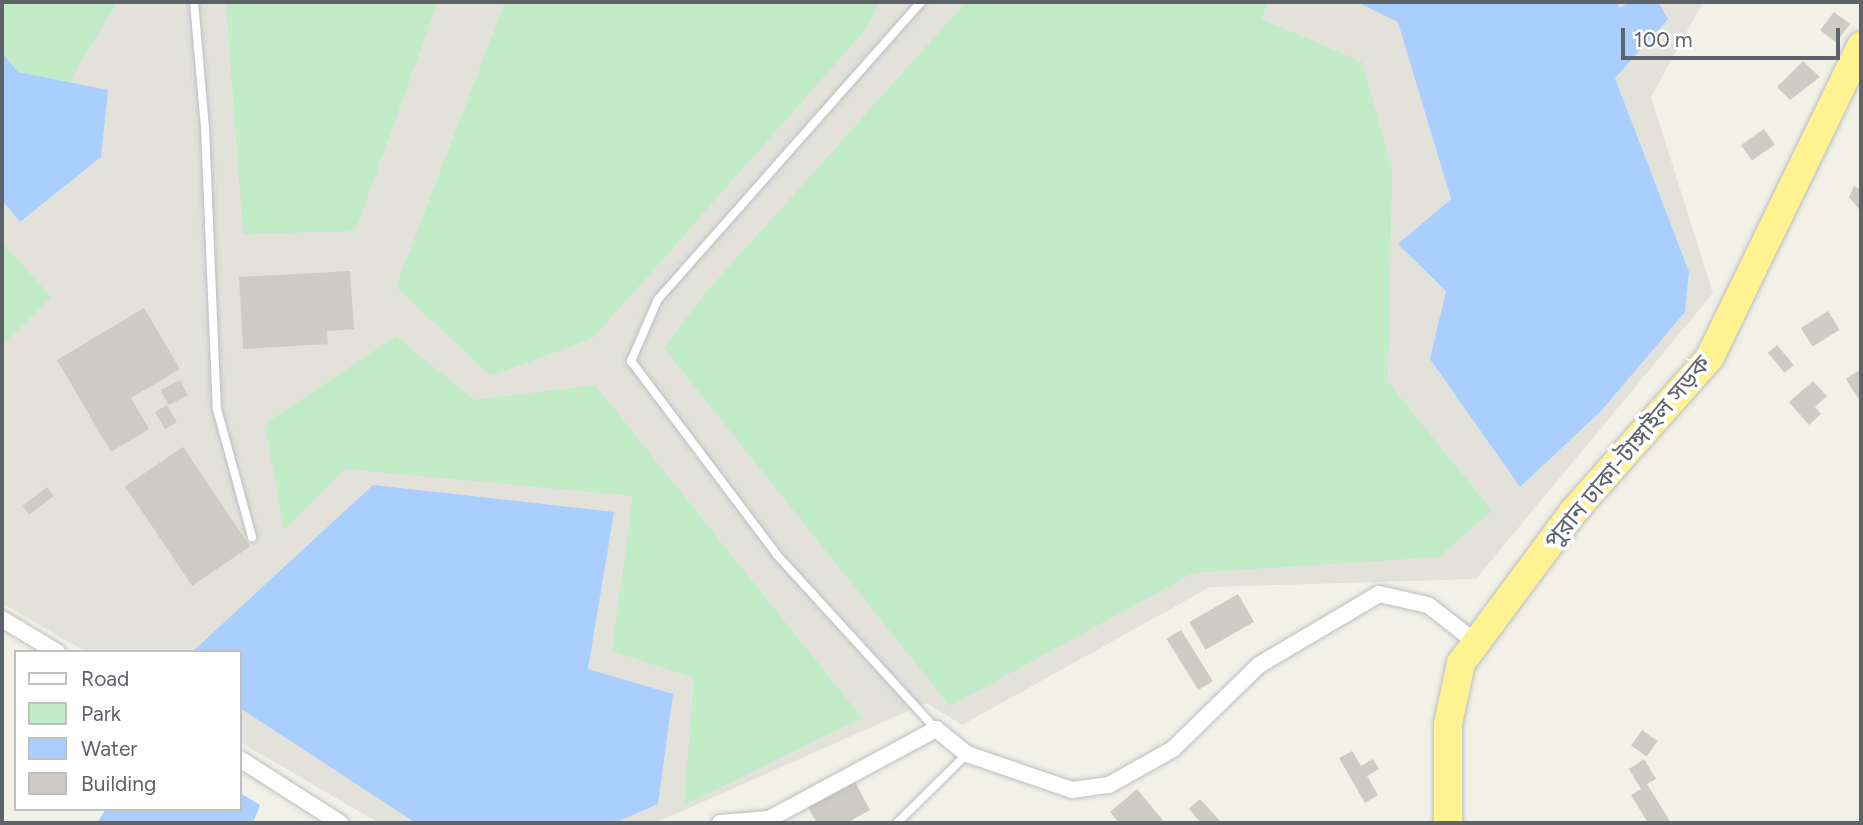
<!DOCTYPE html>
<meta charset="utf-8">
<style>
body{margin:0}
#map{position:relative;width:1863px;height:825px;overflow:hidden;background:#f2f1e7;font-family:Figtree,"Noto Sans Bengali",sans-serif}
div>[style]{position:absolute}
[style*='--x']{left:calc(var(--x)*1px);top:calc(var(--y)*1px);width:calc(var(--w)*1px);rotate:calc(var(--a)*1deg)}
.industrial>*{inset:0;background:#e2e2db}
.green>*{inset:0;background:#c2ebc8}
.water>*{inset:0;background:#aacfff}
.building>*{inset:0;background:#cdcbc4;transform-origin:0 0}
.roads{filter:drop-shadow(0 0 2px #bcbec3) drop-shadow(0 0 2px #bcbec3)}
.lane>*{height:8px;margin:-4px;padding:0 4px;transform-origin:4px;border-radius:4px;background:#fff}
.street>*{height:16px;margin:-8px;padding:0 8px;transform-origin:8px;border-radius:8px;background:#fff}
.highway>*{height:28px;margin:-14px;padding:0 14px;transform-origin:14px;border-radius:14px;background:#fff291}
span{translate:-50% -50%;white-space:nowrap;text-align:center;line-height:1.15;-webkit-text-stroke:7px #fff;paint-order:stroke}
.street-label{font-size:24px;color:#5e6269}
.frame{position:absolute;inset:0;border:4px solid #5e6269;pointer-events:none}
.legend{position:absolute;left:14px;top:650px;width:228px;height:161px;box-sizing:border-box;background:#fff;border:2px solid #bfc0c3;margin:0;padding:9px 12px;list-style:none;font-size:21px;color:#5e6269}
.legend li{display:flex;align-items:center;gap:14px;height:35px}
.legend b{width:35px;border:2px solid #bfc0c3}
.scale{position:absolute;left:1621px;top:28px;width:219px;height:32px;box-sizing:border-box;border:4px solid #5e6269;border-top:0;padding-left:9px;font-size:21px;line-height:24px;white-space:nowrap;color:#5e6269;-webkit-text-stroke:5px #fff;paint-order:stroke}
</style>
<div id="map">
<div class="industrial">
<i style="clip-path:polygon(2px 2px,1703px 2px,1651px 97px,1713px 293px,1476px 579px,1210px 587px,962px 725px,926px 703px,655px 823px,379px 823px,240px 742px,240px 652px,86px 652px,2px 603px)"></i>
</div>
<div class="green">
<i style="clip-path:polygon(2px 2px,111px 2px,115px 6px,68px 83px,17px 72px,2px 52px)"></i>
<i style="clip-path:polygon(226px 2px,438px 2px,355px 231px,243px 234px)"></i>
<i style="clip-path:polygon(505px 2px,880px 2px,866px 29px,593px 338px,491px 376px,396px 287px)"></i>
<i style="clip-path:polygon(966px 2px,1268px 2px,1261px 19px,1362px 62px,1392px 169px,1388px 382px,1492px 511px,1438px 557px,1193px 573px,950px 706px,664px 348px,703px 296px)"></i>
<i style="clip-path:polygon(2px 242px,51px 297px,2px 345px)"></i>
<i style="clip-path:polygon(396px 336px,474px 400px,595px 385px,862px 718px,684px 805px,694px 678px,612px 651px,633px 496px,345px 469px,284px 530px,265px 424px)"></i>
</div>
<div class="water">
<i style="clip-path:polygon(1357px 2px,1616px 2px,1620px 8px,1629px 2px,1658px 2px,1668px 19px,1615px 78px,1689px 272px,1685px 312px,1601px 411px,1520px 487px,1430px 359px,1446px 291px,1398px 244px,1451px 199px,1398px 22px)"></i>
<i style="clip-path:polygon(2px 52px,18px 72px,108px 90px,101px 157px,20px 222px,2px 200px)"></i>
<i style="clip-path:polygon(373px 485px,614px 512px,588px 669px,673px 694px,658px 804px,614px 823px,416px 823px,240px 708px,240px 652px,192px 652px)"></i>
<i style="clip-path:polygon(240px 793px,260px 805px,253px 823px,97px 823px,106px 809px,240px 809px)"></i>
</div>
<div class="building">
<i style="left:1834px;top:12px;width:20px;height:23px;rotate:37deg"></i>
<i style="clip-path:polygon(1803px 61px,1820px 77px,1790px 100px,1777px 87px)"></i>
<i style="left:1764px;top:129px;width:19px;height:28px;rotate:55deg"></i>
<i style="clip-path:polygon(1854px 186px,1861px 190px,1861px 212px,1849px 197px)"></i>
<i style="clip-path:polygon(350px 271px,354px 329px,327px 331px,328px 344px,243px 349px,239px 277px)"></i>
<i style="clip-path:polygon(144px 308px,180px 369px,131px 398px,149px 429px,111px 452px,57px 360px)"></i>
<i style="left:1828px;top:311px;width:22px;height:32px;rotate:58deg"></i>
<i style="left:1777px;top:345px;width:26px;height:12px;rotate:50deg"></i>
<i style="clip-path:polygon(1861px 369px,1861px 403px,1846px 379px)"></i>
<i style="left:180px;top:380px;width:17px;height:22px;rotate:62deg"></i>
<i style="clip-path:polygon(1813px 381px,1827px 396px,1815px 407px,1821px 414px,1809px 425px,1789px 402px)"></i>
<i style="left:167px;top:405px;width:20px;height:14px;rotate:60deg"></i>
<i style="left:183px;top:447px;width:120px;height:70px;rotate:56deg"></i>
<i style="left:47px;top:487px;width:11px;height:31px;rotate:52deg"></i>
<i style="left:1238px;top:594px;width:32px;height:56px;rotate:60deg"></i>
<i style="left:1181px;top:630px;width:60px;height:17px;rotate:58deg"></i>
<i style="left:1642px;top:730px;width:19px;height:19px;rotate:35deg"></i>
<i style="clip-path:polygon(1352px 751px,1361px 766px,1373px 759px,1379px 769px,1367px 776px,1378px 795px,1365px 803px,1339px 758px)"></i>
<i style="clip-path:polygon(1644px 759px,1656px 779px,1647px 784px,1671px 823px,1648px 823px,1631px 795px,1641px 789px,1629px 769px)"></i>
<i style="clip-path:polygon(854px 780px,870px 810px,847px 823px,817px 823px,807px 806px)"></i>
<i style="clip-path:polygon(1137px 789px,1165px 823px,1119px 823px,1110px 812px)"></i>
<i style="clip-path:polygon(1200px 799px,1222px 823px,1201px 823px,1189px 809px)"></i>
</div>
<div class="roads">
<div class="lane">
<i style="--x:194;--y:2;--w:126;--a:85"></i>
<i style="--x:205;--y:128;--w:281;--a:87.6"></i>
<i style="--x:217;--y:409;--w:133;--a:74.7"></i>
<i style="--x:921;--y:2;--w:397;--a:131.5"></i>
<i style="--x:658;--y:299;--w:68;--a:113.5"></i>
<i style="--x:631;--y:361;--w:243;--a:53"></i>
<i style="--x:777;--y:555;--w:236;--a:47.6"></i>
<i style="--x:897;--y:823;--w:98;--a:-44.6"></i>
</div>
<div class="street">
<i style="--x:2;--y:619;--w:64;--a:31"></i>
<i style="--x:240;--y:759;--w:119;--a:32.6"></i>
<i style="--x:720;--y:823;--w:49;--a:-4.7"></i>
<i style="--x:769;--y:819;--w:190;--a:-28.3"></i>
<i style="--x:936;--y:729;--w:40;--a:39"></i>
<i style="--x:967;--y:754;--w:111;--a:18.9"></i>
<i style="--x:1072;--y:790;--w:37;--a:-8"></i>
<i style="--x:1109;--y:785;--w:73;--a:-29.4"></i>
<i style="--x:1173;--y:749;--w:120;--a:-44.3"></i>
<i style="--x:1259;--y:665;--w:139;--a:-30.6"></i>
<i style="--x:1379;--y:594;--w:50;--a:12.7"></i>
<i style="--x:1428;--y:605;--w:57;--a:37.9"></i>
</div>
<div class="highway">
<i style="--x:1448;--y:823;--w:99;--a:-90"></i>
<i style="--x:1448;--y:724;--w:62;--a:-78"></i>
<i style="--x:1461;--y:663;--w:188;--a:-53.4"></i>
<i style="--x:1573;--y:512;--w:207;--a:-48.5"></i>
<i style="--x:1710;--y:357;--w:346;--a:-64.1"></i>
</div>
</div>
<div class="street-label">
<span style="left:1627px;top:452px;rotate:-50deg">পুরান ঢাকা-টাঙ্গাইল সড়ক</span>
</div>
<div class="frame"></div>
<ul class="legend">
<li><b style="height:9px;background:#fff"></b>Road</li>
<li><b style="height:19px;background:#c2ebc8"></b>Park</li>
<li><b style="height:19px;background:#aacfff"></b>Water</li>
<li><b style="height:19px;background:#cdcbc4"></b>Building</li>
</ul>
<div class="scale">100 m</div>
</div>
